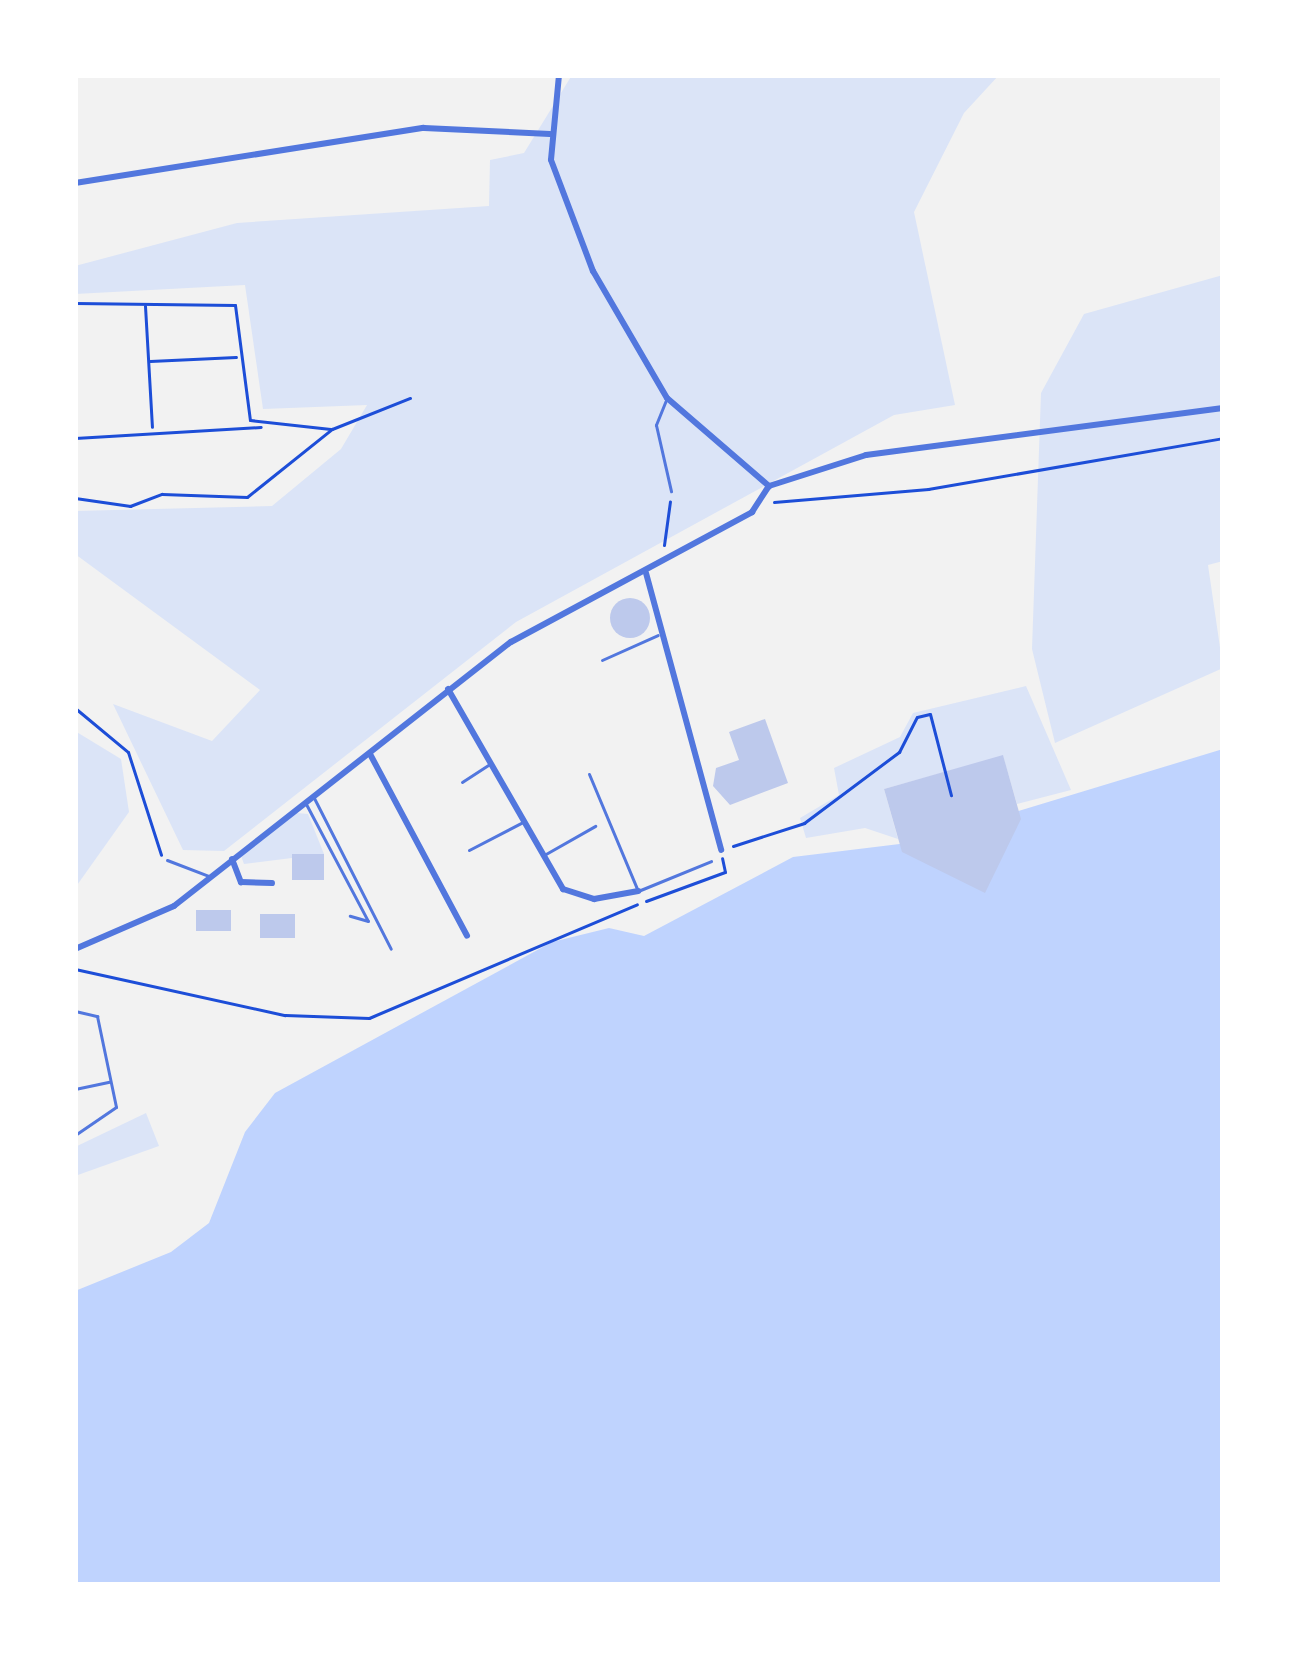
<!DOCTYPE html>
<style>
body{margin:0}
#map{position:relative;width:1298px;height:1660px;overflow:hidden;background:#f2f2f2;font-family:Overpass,sans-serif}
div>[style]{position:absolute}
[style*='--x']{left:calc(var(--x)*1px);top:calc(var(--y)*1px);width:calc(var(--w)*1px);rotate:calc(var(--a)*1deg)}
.green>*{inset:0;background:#dbe4f7}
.water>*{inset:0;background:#bfd3fe}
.building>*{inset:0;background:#bdc9ec;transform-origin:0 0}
.round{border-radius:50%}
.path>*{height:3px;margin:-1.5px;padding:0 1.5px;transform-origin:1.5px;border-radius:1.5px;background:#1d4ed8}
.service>*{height:3px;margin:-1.5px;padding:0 1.5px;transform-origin:1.5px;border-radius:1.5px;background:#5277de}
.minor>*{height:6px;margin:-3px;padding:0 3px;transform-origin:3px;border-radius:3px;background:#5277de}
span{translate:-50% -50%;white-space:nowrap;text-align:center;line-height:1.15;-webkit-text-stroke:12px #fff;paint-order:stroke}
.frame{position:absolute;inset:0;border:78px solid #fff;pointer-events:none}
</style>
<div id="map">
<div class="green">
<i style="clip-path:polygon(572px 75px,999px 75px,964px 113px,914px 212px,955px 405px,894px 415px,516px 622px,224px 851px,183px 850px,113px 704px,212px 741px,260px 690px,75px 554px,75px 511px,272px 506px,341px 449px,367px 405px,263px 409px,245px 285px,75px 294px,75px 266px,237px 223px,489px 206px,490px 160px,524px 153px)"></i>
<i style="clip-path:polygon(1223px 275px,1223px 561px,1208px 565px,1223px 668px,1055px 743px,1032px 649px,1041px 393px,1084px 314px)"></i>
<i style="clip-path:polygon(1026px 686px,1071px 790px,1017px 804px,1003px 756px,884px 789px,898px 839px,865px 828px,806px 838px,800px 818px,839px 795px,834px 768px,900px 737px,913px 713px)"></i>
<i style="clip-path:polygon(75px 731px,121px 759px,129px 812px,75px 888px)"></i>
<i style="clip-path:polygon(297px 813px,308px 814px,324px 854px,244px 864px,240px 853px)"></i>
<i style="clip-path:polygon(146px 1113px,159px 1146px,75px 1176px,75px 1147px)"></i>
</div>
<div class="water">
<i style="clip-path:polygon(1223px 749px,1223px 1585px,75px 1585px,75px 1291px,171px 1252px,209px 1223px,245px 1132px,275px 1093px,552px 942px,609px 928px,644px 936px,793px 857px,916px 842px)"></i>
</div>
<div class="building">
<i class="round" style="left:610px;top:598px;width:40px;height:40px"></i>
<i style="clip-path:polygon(765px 719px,788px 783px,730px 805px,713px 786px,716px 768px,739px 760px,729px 732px)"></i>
<i style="clip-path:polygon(1003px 755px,1021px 819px,985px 893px,902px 852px,884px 789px)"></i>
<i style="left:324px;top:854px;width:26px;height:32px;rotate:90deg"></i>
<i style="left:196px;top:910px;width:35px;height:21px"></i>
<i style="left:295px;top:914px;width:24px;height:35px;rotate:90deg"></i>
</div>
<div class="path">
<i style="--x:75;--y:303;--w:160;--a:0.7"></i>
<i style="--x:235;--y:305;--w:116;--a:82.6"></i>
<i style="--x:250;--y:420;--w:81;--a:6.4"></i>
<i style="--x:145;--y:306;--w:121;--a:86.7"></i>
<i style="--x:150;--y:361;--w:86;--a:-2.7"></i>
<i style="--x:75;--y:438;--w:186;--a:-3.4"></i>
<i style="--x:75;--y:498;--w:56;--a:8.3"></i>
<i style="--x:130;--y:506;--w:34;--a:-21"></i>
<i style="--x:162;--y:494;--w:85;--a:2"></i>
<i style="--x:247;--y:497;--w:109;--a:-38.7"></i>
<i style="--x:332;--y:429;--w:84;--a:-21.7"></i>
<i style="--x:774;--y:502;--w:155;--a:-4.8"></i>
<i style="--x:928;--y:489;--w:299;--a:-9.8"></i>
<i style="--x:664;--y:545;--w:44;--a:-82.2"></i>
<i style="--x:75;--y:708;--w:69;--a:39.7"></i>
<i style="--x:128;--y:752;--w:108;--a:72.2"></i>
<i style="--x:733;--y:846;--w:75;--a:-17.9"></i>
<i style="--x:804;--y:823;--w:119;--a:-36.8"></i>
<i style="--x:899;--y:752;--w:39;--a:-63"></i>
<i style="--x:917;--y:717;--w:13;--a:-13"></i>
<i style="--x:930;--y:714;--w:84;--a:75.5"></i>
<i style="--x:646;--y:901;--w:84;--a:-20.2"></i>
<i style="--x:725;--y:872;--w:14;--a:-102"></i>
<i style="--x:75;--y:969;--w:215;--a:12.4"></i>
<i style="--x:285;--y:1015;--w:84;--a:2"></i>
<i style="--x:369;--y:1018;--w:291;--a:-23"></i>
</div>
<div class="service">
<i style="--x:666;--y:400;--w:27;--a:112"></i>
<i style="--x:656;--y:425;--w:68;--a:77.2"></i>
<i style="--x:602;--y:660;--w:61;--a:-24.1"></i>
<i style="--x:589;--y:774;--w:127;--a:67.3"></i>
<i style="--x:638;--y:891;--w:79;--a:-22.3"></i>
<i style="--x:462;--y:782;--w:33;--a:-33"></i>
<i style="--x:314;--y:798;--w:169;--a:63"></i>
<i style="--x:306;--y:804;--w:132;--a:62.1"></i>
<i style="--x:368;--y:921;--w:19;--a:-164"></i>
<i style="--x:469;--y:850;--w:61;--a:-27.4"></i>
<i style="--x:544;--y:855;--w:59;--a:-29.6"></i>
<i style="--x:167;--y:860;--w:45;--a:20.9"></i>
<i style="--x:75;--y:1011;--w:23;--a:13"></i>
<i style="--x:97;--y:1016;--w:93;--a:78.2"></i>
<i style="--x:116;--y:1107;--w:50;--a:145.7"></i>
<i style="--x:75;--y:1089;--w:35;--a:-12"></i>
</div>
<div class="minor">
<i style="--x:559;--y:75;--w:85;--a:95.4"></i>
<i style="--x:551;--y:160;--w:119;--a:69.3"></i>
<i style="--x:593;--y:271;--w:147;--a:59.8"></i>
<i style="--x:667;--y:398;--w:135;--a:40.8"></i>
<i style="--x:75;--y:183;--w:353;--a:-9"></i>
<i style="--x:424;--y:128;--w:126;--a:2.7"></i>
<i style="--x:769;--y:486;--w:102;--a:-17.7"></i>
<i style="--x:866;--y:455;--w:360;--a:-7.5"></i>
<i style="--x:646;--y:573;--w:287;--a:74.8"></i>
<i style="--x:448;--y:689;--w:231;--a:60.1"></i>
<i style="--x:563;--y:889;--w:33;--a:18"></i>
<i style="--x:594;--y:899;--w:45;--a:-10.3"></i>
<i style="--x:370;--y:754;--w:206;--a:61.9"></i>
<i style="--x:232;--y:859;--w:25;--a:69"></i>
<i style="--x:241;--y:882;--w:31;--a:2"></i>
<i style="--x:75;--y:949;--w:108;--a:-23.5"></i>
<i style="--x:174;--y:906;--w:428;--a:-38.1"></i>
<i style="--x:511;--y:642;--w:274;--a:-28.3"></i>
<i style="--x:752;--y:512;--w:31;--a:-57"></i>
</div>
<div class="frame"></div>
</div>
